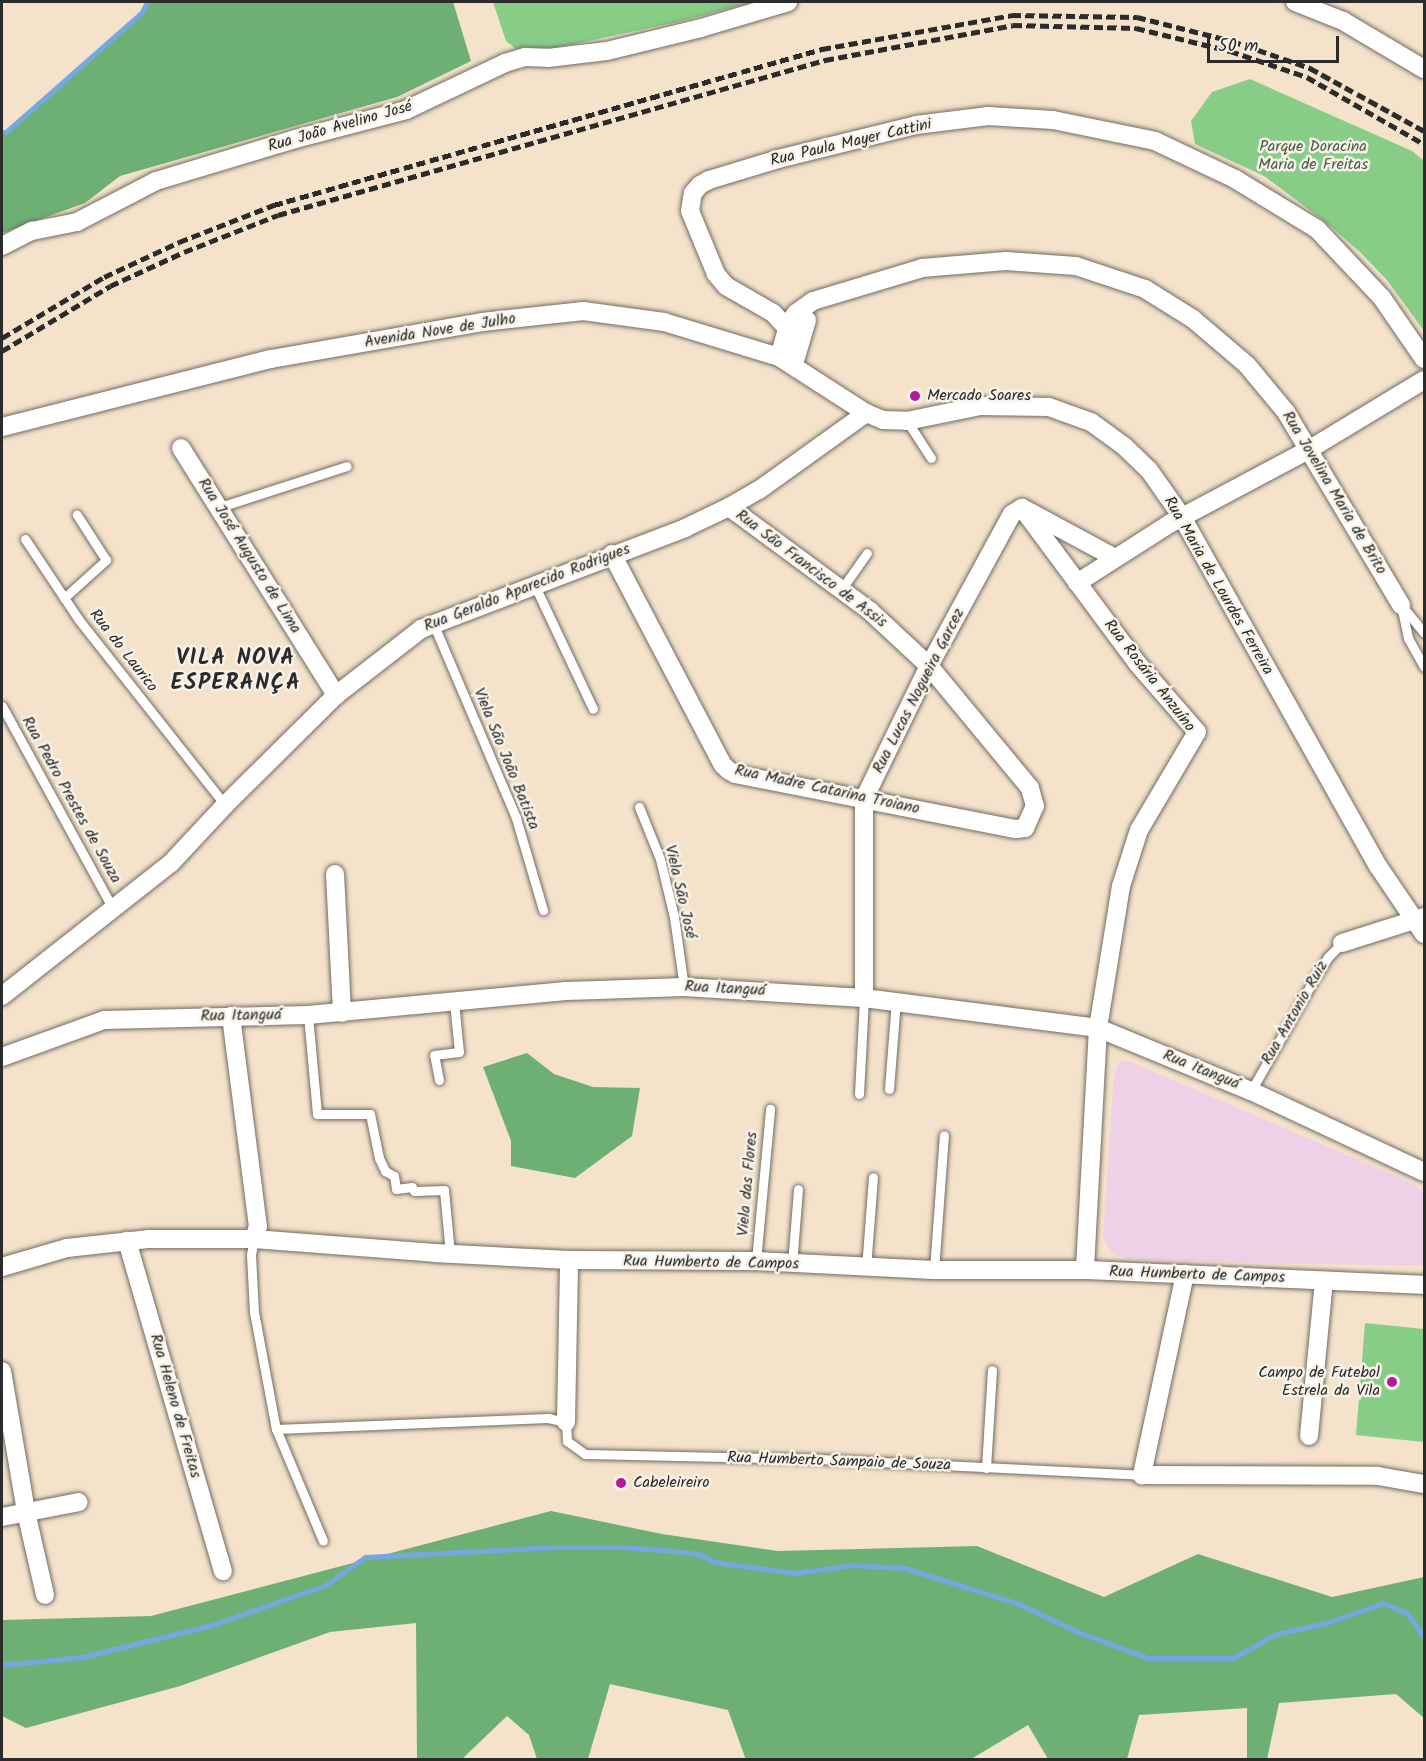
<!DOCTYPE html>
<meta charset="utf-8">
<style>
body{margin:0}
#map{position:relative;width:1426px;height:1761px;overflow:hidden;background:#f4e2ca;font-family:Kalam,sans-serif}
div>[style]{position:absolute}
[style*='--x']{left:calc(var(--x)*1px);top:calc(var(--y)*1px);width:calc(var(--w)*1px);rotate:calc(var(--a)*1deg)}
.built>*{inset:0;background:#eed0e7}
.green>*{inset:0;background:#88cd87}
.forest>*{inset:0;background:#6eb074}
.stream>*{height:5px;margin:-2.5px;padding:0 2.5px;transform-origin:2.5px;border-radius:2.5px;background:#74a8e1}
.roads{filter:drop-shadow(0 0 2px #716b63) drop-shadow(0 0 2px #716b63)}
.lane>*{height:9px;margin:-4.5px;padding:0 4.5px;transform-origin:4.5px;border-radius:4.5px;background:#fff}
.street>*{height:18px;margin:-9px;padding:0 9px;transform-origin:9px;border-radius:9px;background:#fff}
.rail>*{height:4.5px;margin-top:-2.25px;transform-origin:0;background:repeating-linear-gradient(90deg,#2b2b2b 0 9px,transparent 0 13.5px)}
.dots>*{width:16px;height:16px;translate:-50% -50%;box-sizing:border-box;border:3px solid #f7f3e8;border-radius:50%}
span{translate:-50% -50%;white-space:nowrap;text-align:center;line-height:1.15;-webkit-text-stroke:5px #f7f3e8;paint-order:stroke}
.street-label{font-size:16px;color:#2b2b2b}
.park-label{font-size:16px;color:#475c47}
.poi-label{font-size:16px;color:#2b2b2b}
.left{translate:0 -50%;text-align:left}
.right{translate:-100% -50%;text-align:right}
.district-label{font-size:22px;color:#2b2b2b;font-weight:700;letter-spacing:1.5px}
.frame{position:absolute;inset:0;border:3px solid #2b2b2b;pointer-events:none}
.scale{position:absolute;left:1207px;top:36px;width:132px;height:27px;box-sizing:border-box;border:3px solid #2b2b2b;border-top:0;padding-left:8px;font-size:18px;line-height:21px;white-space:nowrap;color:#2b2b2b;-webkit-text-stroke:4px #f7f3e8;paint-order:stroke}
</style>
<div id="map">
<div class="built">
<i style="clip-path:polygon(1126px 1060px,1407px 1181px,1424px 1192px,1424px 1266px,1131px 1260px,1112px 1253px,1103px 1238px,1114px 1076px,1119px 1062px)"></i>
</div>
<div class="green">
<i style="clip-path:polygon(493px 2px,753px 2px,682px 21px,537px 52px,516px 49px,506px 41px)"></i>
<i style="clip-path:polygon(1250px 79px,1412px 151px,1424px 161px,1424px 331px,1387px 280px,1360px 252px,1323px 220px,1264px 176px,1195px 144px,1191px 121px,1212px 92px)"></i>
<i style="clip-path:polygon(1365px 1323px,1424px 1329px,1424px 1442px,1356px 1435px)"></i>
</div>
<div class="forest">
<i style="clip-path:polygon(147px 2px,453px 2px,471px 61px,397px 97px,120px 176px,85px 203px,2px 233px,2px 132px,6px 132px,142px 12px)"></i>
<i style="clip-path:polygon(527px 1053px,554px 1074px,593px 1087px,640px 1088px,632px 1136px,575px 1178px,511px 1166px,511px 1141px,483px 1067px)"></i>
<i style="clip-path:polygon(551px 1511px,662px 1534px,778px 1551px,977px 1546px,1104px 1597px,1198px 1554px,1332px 1597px,1424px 1577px,1424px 1718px,1396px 1694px,1279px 1703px,1267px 1759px,1247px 1759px,1247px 1708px,1139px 1715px,1127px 1759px,1048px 1759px,1028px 1725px,971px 1759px,746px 1760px,728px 1710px,610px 1684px,588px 1759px,537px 1759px,529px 1735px,507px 1716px,462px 1759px,417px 1759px,416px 1623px,330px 1632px,180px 1686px,26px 1728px,2px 1716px,2px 1620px,151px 1616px)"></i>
</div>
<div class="stream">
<i style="--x:2;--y:132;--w:4;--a:0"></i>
<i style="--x:6;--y:132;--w:181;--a:-41.4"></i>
<i style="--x:142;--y:12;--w:11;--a:-63"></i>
<i style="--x:2;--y:1665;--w:80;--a:-5.7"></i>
<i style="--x:82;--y:1657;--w:134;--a:-13.8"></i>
<i style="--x:212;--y:1625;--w:121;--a:-19.3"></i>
<i style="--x:326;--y:1585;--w:48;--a:-35.7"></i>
<i style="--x:365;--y:1557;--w:190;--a:-3"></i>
<i style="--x:555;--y:1547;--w:66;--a:0"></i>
<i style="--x:621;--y:1547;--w:54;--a:4.2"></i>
<i style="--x:675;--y:1551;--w:27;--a:8"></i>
<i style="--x:702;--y:1555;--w:14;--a:30"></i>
<i style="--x:714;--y:1562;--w:82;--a:7.7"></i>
<i style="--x:795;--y:1573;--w:59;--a:-7.9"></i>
<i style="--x:853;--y:1565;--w:52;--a:3.3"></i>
<i style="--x:905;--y:1568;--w:120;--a:17.5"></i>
<i style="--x:1019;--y:1604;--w:65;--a:25.4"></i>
<i style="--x:1078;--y:1632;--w:75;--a:20.4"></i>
<i style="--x:1148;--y:1658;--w:85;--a:0"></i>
<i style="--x:1233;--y:1658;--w:49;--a:-29.2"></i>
<i style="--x:1276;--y:1634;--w:51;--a:-12.4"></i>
<i style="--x:1326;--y:1623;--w:60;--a:-19.3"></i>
<i style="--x:1383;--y:1603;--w:26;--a:23"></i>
<i style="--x:1407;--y:1613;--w:29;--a:55"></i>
</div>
<div class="roads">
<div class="lane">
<i style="--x:907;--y:421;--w:44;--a:57"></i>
<i style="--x:220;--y:507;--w:133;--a:-17.9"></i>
<i style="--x:25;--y:539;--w:97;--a:56.3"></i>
<i style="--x:79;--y:620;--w:236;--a:51.7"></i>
<i style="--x:534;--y:584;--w:138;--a:64.7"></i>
<i style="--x:841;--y:590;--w:45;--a:-54.9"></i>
<i style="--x:64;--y:598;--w:57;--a:-42.1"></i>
<i style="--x:106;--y:560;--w:54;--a:-122.8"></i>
<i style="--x:1401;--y:605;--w:34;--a:78"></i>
<i style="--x:1408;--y:638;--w:33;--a:61"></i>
<i style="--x:1403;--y:607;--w:33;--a:51"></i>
<i style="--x:433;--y:623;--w:212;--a:66.9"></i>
<i style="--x:516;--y:818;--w:96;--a:73.6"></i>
<i style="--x:2;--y:706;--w:231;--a:61.3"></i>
<i style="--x:639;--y:807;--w:56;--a:68"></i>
<i style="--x:660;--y:859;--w:60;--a:76.4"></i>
<i style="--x:674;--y:917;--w:71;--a:81.9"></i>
<i style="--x:308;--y:1015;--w:99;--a:84.8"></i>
<i style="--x:317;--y:1114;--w:53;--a:0"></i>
<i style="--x:370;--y:1114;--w:45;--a:78.4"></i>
<i style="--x:379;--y:1158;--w:14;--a:65"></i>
<i style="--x:385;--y:1171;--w:10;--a:29"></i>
<i style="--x:394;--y:1176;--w:13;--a:81"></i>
<i style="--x:396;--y:1189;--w:16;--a:-7"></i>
<i style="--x:412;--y:1187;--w:4;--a:63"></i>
<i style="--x:414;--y:1191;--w:30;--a:-2"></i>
<i style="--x:444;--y:1190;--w:64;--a:84.6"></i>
<i style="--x:439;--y:1080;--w:25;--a:-101"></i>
<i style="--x:434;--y:1055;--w:25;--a:-7"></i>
<i style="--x:459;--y:1052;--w:50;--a:-95.7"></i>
<i style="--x:889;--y:1089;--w:88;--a:-85.5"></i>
<i style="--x:1251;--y:1091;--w:126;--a:-60.6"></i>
<i style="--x:1313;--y:981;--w:28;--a:-58"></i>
<i style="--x:1328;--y:957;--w:20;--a:-45"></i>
<i style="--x:859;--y:1094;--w:96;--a:-87"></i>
<i style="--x:254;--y:1239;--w:16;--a:101"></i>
<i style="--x:251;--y:1255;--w:57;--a:87"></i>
<i style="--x:254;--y:1312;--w:119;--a:79.4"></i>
<i style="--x:276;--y:1429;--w:121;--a:67.2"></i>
<i style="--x:756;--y:1261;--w:153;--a:-84.7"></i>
<i style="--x:792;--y:1264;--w:75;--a:-85.4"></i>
<i style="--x:866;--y:1268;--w:91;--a:-85.6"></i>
<i style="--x:934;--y:1270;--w:135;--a:-85.8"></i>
<i style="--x:276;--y:1429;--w:272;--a:-2.3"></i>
<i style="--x:548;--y:1418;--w:18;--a:13"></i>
<i style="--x:566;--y:1422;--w:19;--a:87"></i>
<i style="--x:567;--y:1441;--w:22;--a:36"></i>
<i style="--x:585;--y:1454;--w:234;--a:1.2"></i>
<i style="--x:819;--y:1459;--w:323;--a:2.8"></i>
<i style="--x:986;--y:1468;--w:98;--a:-86.5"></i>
</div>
<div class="street">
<i style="--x:1295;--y:2;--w:52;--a:21.6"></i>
<i style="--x:1343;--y:21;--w:94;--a:30.7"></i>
<i style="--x:2;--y:246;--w:34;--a:-27"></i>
<i style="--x:32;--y:231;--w:46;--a:-11.3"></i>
<i style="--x:77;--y:222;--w:89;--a:-27.4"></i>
<i style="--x:156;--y:181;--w:145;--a:-16.8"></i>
<i style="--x:295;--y:139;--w:115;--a:-14.6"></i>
<i style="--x:406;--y:110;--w:110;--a:-25.4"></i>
<i style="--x:505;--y:63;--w:21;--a:-17"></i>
<i style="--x:525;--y:57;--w:23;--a:2"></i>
<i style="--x:548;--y:58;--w:59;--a:-6.8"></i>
<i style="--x:607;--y:51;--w:97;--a:-13.7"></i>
<i style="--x:701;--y:28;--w:91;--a:-16.6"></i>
<i style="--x:806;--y:322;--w:12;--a:138"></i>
<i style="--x:797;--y:330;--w:10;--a:-169"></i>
<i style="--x:787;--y:328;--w:21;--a:-133"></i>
<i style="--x:773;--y:313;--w:54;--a:-150.1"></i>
<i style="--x:726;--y:286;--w:16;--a:-130"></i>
<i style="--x:716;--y:274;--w:68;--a:-112.4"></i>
<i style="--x:690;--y:211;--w:18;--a:-81"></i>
<i style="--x:693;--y:193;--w:11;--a:-49"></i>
<i style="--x:700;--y:185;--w:10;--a:-29"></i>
<i style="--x:709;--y:180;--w:72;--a:-16.9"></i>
<i style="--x:778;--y:159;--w:142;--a:-13.8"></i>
<i style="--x:916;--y:125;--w:73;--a:-7.1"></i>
<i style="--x:988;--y:116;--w:65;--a:3.5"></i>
<i style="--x:1053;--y:120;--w:104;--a:11.6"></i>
<i style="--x:1155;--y:141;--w:89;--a:25.4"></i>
<i style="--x:1235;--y:179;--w:96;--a:31.4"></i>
<i style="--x:1317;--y:229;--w:95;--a:46.7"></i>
<i style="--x:1382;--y:298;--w:74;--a:55.5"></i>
<i style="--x:779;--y:357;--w:35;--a:-74"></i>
<i style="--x:789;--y:323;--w:12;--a:-55"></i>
<i style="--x:796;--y:313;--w:21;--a:-35"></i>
<i style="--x:813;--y:301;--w:114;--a:-16.8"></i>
<i style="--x:922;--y:268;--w:84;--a:-4.8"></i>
<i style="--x:1006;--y:261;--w:70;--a:4.1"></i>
<i style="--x:1076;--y:266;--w:73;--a:18.4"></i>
<i style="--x:1145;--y:289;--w:57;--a:32"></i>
<i style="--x:1193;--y:319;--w:71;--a:40.4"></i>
<i style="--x:1247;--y:365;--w:61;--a:50.3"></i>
<i style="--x:1286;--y:412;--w:225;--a:59.2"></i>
<i style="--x:794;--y:364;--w:46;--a:-73.5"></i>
<i style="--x:2;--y:427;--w:277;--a:-14.2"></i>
<i style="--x:271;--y:359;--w:214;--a:-9.9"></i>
<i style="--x:482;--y:322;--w:102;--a:-6.2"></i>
<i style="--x:583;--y:311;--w:82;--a:7.7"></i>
<i style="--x:664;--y:322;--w:120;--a:16.9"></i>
<i style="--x:779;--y:357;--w:103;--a:32.8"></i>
<i style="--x:866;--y:413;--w:18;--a:22"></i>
<i style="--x:883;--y:420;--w:24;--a:2"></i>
<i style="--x:907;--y:421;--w:75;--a:-11.6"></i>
<i style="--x:980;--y:406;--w:69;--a:0.8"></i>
<i style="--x:1049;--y:407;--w:45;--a:19.7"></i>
<i style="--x:1091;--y:422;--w:42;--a:36.3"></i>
<i style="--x:1125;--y:447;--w:33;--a:44"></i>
<i style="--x:1149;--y:470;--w:57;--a:54.9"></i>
<i style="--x:1182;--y:517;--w:400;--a:60.7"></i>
<i style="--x:1378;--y:866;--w:82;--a:55.9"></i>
<i style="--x:181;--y:448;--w:292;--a:57.9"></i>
<i style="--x:1022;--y:508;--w:193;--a:53.4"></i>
<i style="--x:1137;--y:663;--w:91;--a:49"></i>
<i style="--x:1197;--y:732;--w:114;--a:120.6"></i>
<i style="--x:1139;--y:830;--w:59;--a:107.8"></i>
<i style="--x:1121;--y:886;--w:144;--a:99.2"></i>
<i style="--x:1098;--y:1028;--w:242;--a:93.1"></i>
<i style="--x:1026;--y:510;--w:101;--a:28.3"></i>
<i style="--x:612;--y:554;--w:238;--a:62.3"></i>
<i style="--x:723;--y:765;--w:7;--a:45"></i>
<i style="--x:728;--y:770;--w:8;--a:30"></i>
<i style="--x:735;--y:774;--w:286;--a:11.1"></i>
<i style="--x:1016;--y:829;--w:9;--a:-6"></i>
<i style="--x:1025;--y:828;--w:24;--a:-66"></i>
<i style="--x:1035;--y:806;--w:19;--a:-106"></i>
<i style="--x:1030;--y:788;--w:158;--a:-129.6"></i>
<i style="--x:929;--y:666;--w:81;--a:-137"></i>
<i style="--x:870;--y:611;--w:175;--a:-143.6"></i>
<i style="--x:1077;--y:583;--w:112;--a:-32.6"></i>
<i style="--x:1171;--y:523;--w:157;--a:-28"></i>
<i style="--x:1310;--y:449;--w:133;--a:-31.2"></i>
<i style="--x:335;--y:874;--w:139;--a:87.1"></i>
<i style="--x:1342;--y:943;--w:86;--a:-17.6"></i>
<i style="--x:2;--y:996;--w:215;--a:-38.2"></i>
<i style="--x:171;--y:863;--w:79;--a:-47"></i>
<i style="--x:225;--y:805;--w:156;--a:-44.7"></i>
<i style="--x:336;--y:695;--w:108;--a:-37.8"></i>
<i style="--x:421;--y:629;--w:283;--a:-20.9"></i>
<i style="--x:685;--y:528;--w:49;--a:-25.5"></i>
<i style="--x:729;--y:507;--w:34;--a:-30"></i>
<i style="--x:759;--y:490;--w:132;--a:-35.7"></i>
<i style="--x:864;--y:998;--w:199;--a:-90"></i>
<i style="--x:864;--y:799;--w:148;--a:-64"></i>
<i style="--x:929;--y:666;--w:173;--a:-61.4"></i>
<i style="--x:1012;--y:514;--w:12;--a:-31"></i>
<i style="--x:231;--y:1016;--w:212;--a:82.7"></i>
<i style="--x:258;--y:1226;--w:14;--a:107"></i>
<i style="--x:2;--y:1057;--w:109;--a:-19.9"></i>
<i style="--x:104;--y:1020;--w:204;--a:-1.4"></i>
<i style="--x:308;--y:1015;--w:259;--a:-5.3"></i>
<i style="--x:566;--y:991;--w:118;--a:-1.9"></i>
<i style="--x:684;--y:987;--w:180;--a:3.5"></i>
<i style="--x:864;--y:998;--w:236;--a:7.3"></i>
<i style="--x:1098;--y:1028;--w:165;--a:22.4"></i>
<i style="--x:1251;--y:1091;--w:191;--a:25.1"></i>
<i style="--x:127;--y:1241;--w:344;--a:73.8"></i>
<i style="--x:2;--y:1267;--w:68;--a:-16.3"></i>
<i style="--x:67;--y:1248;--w:81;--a:-6.3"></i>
<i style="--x:148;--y:1239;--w:106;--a:0"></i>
<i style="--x:254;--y:1239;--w:181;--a:4.4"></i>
<i style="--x:434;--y:1253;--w:135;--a:3"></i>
<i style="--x:569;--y:1260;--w:187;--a:0.3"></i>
<i style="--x:756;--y:1261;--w:178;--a:2.9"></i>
<i style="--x:934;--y:1270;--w:151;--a:0"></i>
<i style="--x:1085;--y:1270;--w:339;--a:2.5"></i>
<i style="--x:1185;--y:1274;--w:206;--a:102.1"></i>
<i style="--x:1142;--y:1475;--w:236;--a:0.2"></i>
<i style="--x:1378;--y:1476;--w:47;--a:9.9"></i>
<i style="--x:2;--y:1371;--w:143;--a:80.3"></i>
<i style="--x:26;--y:1512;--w:85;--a:77.1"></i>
<i style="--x:566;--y:1422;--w:162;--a:-88.9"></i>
<i style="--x:1309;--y:1436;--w:156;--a:-84.5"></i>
<i style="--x:2;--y:1517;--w:78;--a:-11"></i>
</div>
</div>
<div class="rail">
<i style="--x:2;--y:338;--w:119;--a:-30.9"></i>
<i style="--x:104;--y:277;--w:83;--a:-25"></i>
<i style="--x:179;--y:242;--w:102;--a:-21.3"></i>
<i style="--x:274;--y:205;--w:570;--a:-15.89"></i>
<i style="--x:822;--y:49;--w:193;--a:-10.1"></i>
<i style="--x:1012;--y:15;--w:125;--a:0.9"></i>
<i style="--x:1137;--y:17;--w:98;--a:14.2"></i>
<i style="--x:1232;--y:41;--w:83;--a:19.1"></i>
<i style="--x:1310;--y:68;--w:130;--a:28.9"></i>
<i style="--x:2;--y:351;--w:126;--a:-31"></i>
<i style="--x:110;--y:286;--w:81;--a:-24.7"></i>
<i style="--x:184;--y:252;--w:101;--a:-21.5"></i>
<i style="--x:278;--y:215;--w:569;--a:-15.82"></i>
<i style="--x:825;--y:60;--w:191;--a:-10.5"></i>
<i style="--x:1013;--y:25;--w:123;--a:1.4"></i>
<i style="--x:1136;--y:28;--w:97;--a:13.7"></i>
<i style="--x:1230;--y:51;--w:81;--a:18.7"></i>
<i style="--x:1307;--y:77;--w:135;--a:29.8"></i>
</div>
<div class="dots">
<i style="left:915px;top:396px;background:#b5179e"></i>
<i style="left:1392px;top:1382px;background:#b5179e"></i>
<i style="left:621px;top:1483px;background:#b5179e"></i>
</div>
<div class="street-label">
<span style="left:340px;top:127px;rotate:-16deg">Rua João Avelino José</span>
<span style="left:851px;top:143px;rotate:-13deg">Rua Paula Mayer Cattini</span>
<span style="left:440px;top:331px;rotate:-9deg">Avenida Nove de Julho</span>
<span style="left:1334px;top:493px;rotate:59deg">Rua Jovelina Maria de Brito</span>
<span style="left:249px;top:556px;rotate:58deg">Rua José Augusto de Lima</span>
<span style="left:811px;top:569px;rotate:37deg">Rua São Francisco de Assis</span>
<span style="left:1218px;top:586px;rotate:60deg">Rua Maria de Lourdes Ferreira</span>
<span style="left:527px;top:588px;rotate:-21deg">Rua Geraldo Aparecido Rodrigues</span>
<span style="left:123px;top:651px;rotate:52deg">Rua do Laurico</span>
<span style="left:1149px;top:676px;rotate:52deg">Rua Rosária Anzuíno</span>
<span style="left:919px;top:691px;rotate:-63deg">Rua Lucas Nogueira Garcez</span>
<span style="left:506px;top:759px;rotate:68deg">Viela São João Batista</span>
<span style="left:827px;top:790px;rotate:12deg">Rua Madre Catarina Troiano</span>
<span style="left:71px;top:800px;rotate:61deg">Rua Pedro Prestes de Souza</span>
<span style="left:680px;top:892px;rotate:77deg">Viela São José</span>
<span style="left:725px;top:989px;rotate:3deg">Rua Itanguá</span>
<span style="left:1295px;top:1013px;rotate:-60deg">Rua Antonio Ruiz</span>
<span style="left:241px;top:1016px;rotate:-1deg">Rua Itanguá</span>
<span style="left:1201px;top:1070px;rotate:22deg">Rua Itanguá</span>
<span style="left:748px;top:1184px;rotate:-85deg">Viela das Flores</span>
<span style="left:711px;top:1263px;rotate:1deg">Rua Humberto de Campos</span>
<span style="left:1197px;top:1275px;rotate:2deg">Rua Humberto de Campos</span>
<span style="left:175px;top:1406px;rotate:74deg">Rua Heleno de Freitas</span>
<span style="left:839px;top:1462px;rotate:2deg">Rua Humberto Sampaio de Souza</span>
</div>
<div class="park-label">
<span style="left:1313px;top:156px">Parque Doracina<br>Maria de Freitas</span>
</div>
<div class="poi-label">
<span class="left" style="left:927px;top:396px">Mercado Soares</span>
<span class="right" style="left:1380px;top:1382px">Campo de Futebol<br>Estrela da Vila</span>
<span class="left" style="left:633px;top:1483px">Cabeleireiro</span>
</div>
<div class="district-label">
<span style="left:236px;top:671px">VILA NOVA<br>ESPERANÇA</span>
</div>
<div class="frame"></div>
<div class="scale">50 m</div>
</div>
